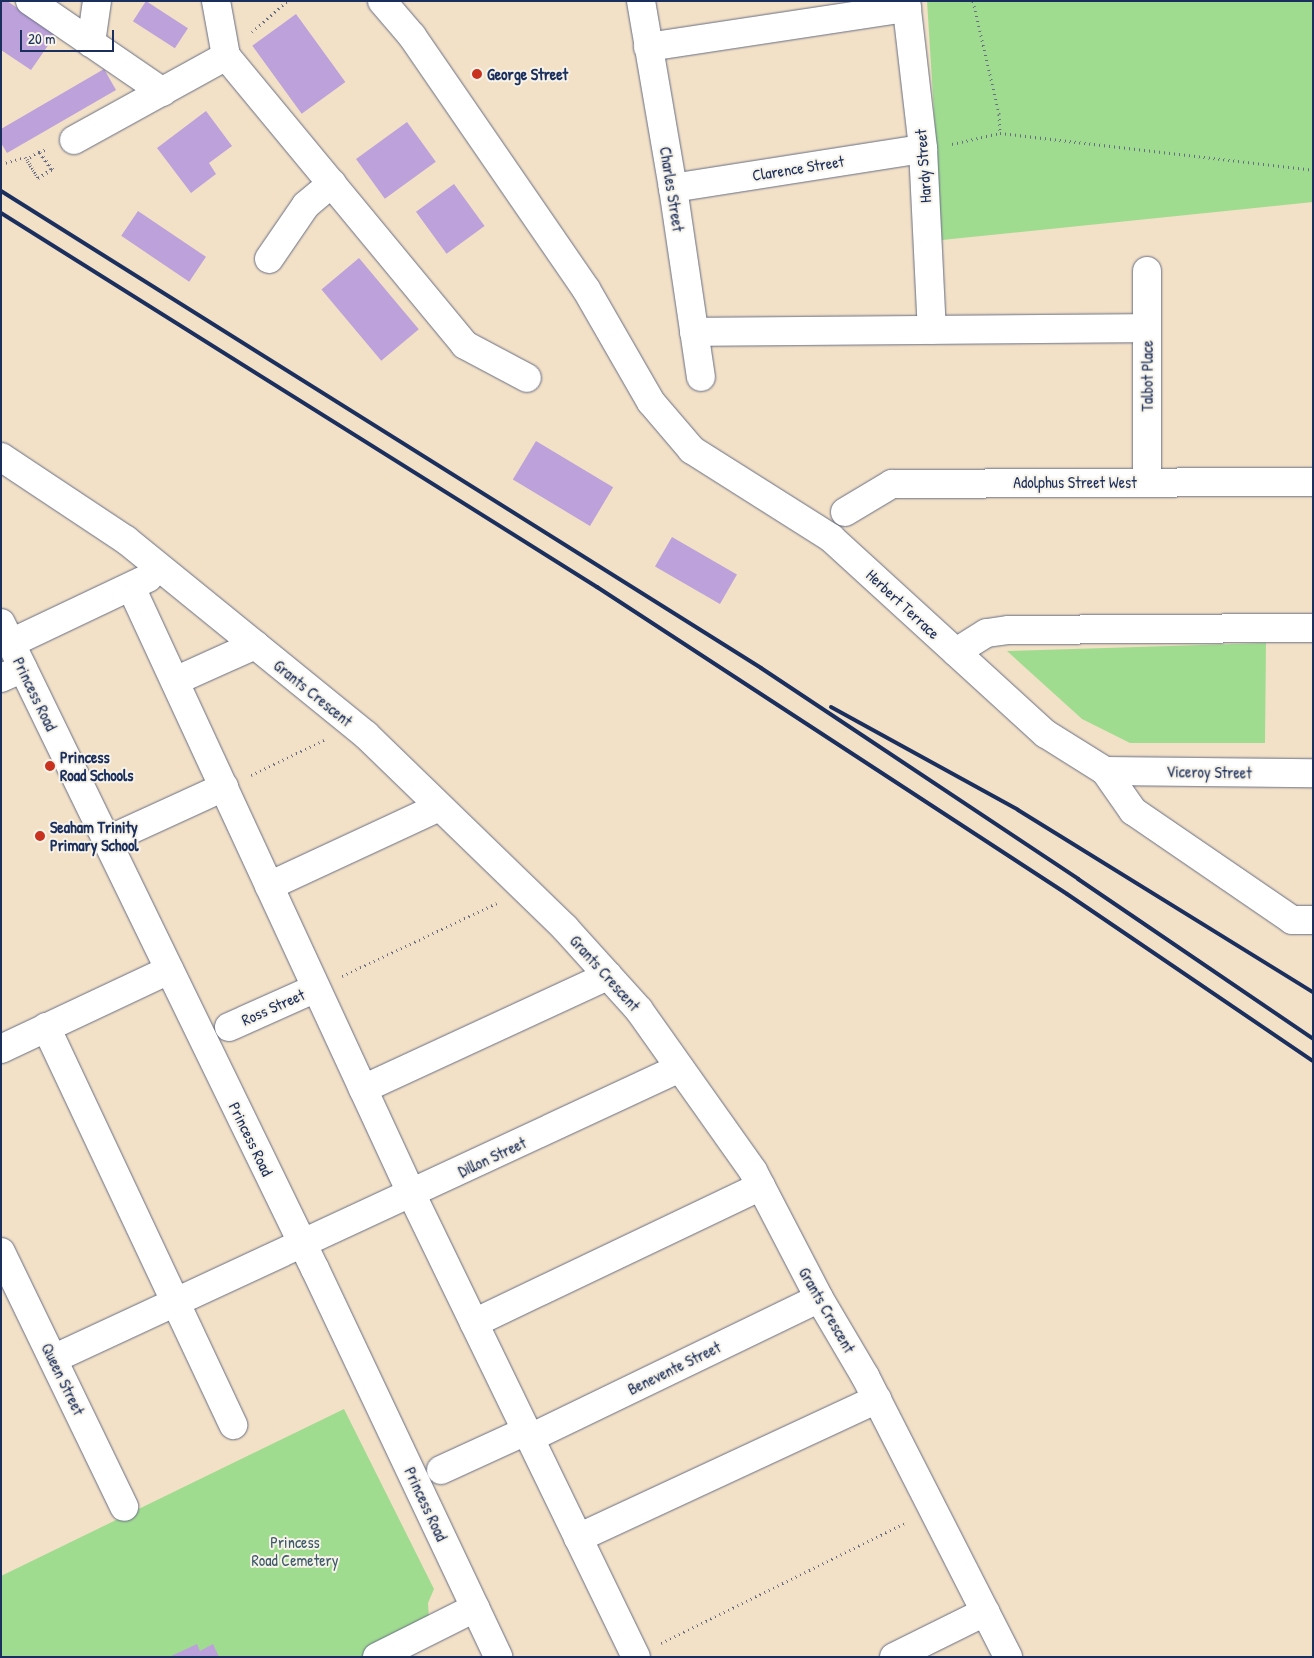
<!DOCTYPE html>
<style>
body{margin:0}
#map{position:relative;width:1314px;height:1658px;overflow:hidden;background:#f3e1c7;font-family:"Patrick Hand",sans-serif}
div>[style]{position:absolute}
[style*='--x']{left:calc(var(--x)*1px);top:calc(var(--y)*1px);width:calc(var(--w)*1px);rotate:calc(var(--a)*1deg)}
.green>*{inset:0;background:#a0dc90}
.building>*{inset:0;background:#bca1da;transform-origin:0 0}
.path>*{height:3px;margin-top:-1.5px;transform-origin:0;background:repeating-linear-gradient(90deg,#676d83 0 1px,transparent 0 5px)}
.roads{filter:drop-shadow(0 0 1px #676d83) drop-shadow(0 0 1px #676d83)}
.minor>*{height:28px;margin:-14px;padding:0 14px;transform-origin:14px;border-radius:14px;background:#fff}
.rail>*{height:4px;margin:-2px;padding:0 2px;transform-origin:2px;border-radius:2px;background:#1b2f5e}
.dots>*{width:14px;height:14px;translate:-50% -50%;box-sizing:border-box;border:2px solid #f7f3e8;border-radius:50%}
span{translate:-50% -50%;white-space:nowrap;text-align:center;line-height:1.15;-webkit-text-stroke:4px #f7f3e8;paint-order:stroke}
.poi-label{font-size:16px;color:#1b2f5e;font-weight:700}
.left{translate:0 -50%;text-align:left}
.street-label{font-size:16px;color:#1b2f5e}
.park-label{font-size:16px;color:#3c5a6a}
.frame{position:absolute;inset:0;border:2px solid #1b2f5e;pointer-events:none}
.scale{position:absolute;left:20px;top:30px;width:94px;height:22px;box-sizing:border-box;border:2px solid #1b2f5e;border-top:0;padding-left:6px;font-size:15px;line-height:18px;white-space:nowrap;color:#1b2f5e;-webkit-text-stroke:4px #f7f3e8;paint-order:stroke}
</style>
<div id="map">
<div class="green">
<i style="clip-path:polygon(927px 1px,1313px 1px,1313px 202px,942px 240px)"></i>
<i style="clip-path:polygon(1266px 643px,1265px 743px,1130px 743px,1082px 719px,1007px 651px)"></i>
<i style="clip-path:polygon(344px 1409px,434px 1589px,428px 1603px,429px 1619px,402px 1657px,1px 1657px,1px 1576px)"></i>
</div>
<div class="building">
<i style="clip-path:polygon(1px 1px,7px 1px,56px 34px,31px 70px,1px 50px)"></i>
<i style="left:146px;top:1px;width:50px;height:24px;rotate:33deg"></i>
<i style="left:296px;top:14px;width:84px;height:54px;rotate:54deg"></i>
<i style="clip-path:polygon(104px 69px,116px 90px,7px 153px,1px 143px,1px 129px)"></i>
<i style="clip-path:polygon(206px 111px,232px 146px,209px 163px,216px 174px,191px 193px,157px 148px)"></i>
<i style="left:407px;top:122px;width:49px;height:63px;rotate:54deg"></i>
<i style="left:454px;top:184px;width:52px;height:47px;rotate:54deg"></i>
<i style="left:138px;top:211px;width:82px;height:30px;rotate:34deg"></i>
<i style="left:359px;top:258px;width:93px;height:49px;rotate:50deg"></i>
<i style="left:536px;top:441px;width:90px;height:45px;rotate:31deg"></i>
<i style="left:672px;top:537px;width:75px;height:34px;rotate:30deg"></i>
<i style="clip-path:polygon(197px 1644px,200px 1651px,213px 1644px,219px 1657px,169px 1657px)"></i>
</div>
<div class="path">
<i style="--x:973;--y:1;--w:116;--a:77"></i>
<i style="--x:999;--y:114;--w:19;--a:87"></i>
<i style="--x:252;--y:32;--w:47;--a:-41.5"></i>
<i style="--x:952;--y:144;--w:49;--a:-12.9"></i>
<i style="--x:1000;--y:133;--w:315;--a:6.7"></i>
<i style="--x:1;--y:164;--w:25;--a:-16"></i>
<i style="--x:25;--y:157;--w:25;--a:58"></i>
<i style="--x:38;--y:178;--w:17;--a:-31"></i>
<i style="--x:53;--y:169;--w:23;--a:-128"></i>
<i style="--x:39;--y:151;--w:14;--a:146"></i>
<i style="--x:27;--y:159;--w:22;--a:60"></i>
<i style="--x:38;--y:178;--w:16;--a:-35"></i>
<i style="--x:51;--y:169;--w:21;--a:-125"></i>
<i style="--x:39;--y:152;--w:9;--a:-21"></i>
<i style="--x:251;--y:775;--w:81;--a:-25.6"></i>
<i style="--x:342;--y:976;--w:171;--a:-25.2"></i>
<i style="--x:661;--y:1643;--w:274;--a:-26.2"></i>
</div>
<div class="roads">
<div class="minor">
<i style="--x:30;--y:1;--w:161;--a:34.4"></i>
<i style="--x:216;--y:1;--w:56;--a:79.7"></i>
<i style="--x:226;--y:56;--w:375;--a:50.4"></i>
<i style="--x:465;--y:345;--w:70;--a:28"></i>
<i style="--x:382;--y:1;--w:46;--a:49.4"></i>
<i style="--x:412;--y:36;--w:307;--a:55.5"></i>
<i style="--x:586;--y:289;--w:130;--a:60.1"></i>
<i style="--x:651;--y:402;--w:63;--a:49.5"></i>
<i style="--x:692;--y:450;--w:165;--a:32.3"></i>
<i style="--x:831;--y:538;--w:291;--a:42.4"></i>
<i style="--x:1046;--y:734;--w:70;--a:32.1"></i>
<i style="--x:1105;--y:771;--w:49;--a:55"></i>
<i style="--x:1133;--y:811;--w:193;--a:34.4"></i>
<i style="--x:1292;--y:920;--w:21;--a:0"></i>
<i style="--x:641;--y:1;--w:190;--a:80.3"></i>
<i style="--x:673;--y:188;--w:191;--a:81.6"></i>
<i style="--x:906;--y:1;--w:149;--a:83.4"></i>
<i style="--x:923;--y:149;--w:181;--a:87.2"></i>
<i style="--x:91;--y:43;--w:42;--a:-81.9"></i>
<i style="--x:648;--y:47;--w:262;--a:-8.6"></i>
<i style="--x:74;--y:140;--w:174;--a:-28.9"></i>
<i style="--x:673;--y:188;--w:253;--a:-8.9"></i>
<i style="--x:269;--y:259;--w:65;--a:-55.6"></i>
<i style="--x:306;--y:205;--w:34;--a:-40"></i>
<i style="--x:1147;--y:271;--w:211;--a:90"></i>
<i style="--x:694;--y:332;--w:453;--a:-0.5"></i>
<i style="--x:1;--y:457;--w:150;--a:33.6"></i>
<i style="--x:126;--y:540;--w:309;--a:39.1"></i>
<i style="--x:366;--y:735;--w:277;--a:44.1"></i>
<i style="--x:565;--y:928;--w:110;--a:47.9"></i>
<i style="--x:639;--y:1010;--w:197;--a:54.7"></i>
<i style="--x:753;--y:1171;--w:143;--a:62.5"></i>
<i style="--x:819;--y:1298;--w:91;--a:59.5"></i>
<i style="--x:865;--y:1376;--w:315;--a:63"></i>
<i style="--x:845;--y:512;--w:55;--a:-30.8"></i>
<i style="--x:892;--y:484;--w:421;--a:-0.3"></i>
<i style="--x:131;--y:587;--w:670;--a:65.19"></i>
<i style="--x:412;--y:1195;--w:513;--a:64.13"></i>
<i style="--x:1;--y:623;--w:718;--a:64.08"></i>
<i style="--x:315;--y:1269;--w:429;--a:64.7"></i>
<i style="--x:11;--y:643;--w:152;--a:-25.4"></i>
<i style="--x:956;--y:652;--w:36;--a:-32"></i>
<i style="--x:987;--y:633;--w:22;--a:-8"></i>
<i style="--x:1009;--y:630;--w:304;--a:-0.4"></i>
<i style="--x:1;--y:678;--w:24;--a:-24"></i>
<i style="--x:175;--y:681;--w:88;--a:-24.2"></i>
<i style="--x:1105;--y:771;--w:208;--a:0.6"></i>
<i style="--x:106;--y:841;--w:130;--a:-24.6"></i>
<i style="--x:269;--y:886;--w:187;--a:-24.9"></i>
<i style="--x:46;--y:1027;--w:440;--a:64.8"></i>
<i style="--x:229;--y:1027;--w:95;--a:-24.1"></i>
<i style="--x:1;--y:1049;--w:186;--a:-25.2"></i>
<i style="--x:363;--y:1089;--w:270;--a:-24.8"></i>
<i style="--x:1;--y:1252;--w:283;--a:64.2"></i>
<i style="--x:474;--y:1323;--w:318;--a:-25.5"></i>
<i style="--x:53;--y:1359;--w:691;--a:-24.9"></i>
<i style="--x:530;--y:1438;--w:321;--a:-25.8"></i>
<i style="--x:441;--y:1470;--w:94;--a:-24.6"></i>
<i style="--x:578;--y:1538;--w:330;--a:-24.9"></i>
<i style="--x:377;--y:1657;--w:110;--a:-26.6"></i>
<i style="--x:894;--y:1657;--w:102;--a:-26.3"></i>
</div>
</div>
<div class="rail">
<i style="--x:1;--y:191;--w:897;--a:32.11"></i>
<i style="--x:761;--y:668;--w:381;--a:33.6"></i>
<i style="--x:1078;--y:879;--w:284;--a:34.2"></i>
<i style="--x:1;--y:213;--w:704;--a:32.11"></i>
<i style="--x:597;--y:587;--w:561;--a:33.15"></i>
<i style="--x:1067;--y:894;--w:297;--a:34.2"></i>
<i style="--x:831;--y:707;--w:213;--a:28.8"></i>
<i style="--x:1018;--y:810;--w:347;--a:31.7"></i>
</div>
<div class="dots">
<i style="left:477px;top:74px;background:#c8321e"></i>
<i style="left:50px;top:766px;background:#c8321e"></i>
<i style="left:40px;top:836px;background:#c8321e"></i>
</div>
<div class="poi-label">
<span class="left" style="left:487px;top:74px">George Street</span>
<span class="left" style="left:60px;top:766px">Princess<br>Road Schools</span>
<span class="left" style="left:50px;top:836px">Seaham Trinity<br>Primary School</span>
</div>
<div class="street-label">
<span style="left:923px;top:166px;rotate:-94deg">Hardy Street</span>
<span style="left:798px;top:168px;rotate:-9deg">Clarence Street</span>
<span style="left:672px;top:189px;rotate:81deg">Charles Street</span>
<span style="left:1147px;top:376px;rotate:-90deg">Talbot Place</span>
<span style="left:1075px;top:482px">Adolphus Street West</span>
<span style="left:903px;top:604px;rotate:43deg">Herbert Terrace</span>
<span style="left:313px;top:693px;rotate:39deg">Grants Crescent</span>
<span style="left:35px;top:694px;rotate:64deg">Princess Road</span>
<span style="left:1209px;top:772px;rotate:1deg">Viceroy Street</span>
<span style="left:605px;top:973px;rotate:48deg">Grants Crescent</span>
<span style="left:273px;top:1007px;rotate:-24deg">Ross Street</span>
<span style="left:251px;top:1139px;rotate:64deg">Princess Road</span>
<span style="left:492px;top:1157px;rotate:-25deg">Dillon Street</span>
<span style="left:827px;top:1310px;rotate:60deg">Grants Crescent</span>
<span style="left:674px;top:1368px;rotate:-26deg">Benevente Street</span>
<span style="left:63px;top:1379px;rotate:64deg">Queen Street</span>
<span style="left:426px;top:1504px;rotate:65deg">Princess Road</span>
</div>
<div class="park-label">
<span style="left:295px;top:1551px">Princess<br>Road Cemetery</span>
</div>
<div class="frame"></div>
<div class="scale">20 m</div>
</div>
